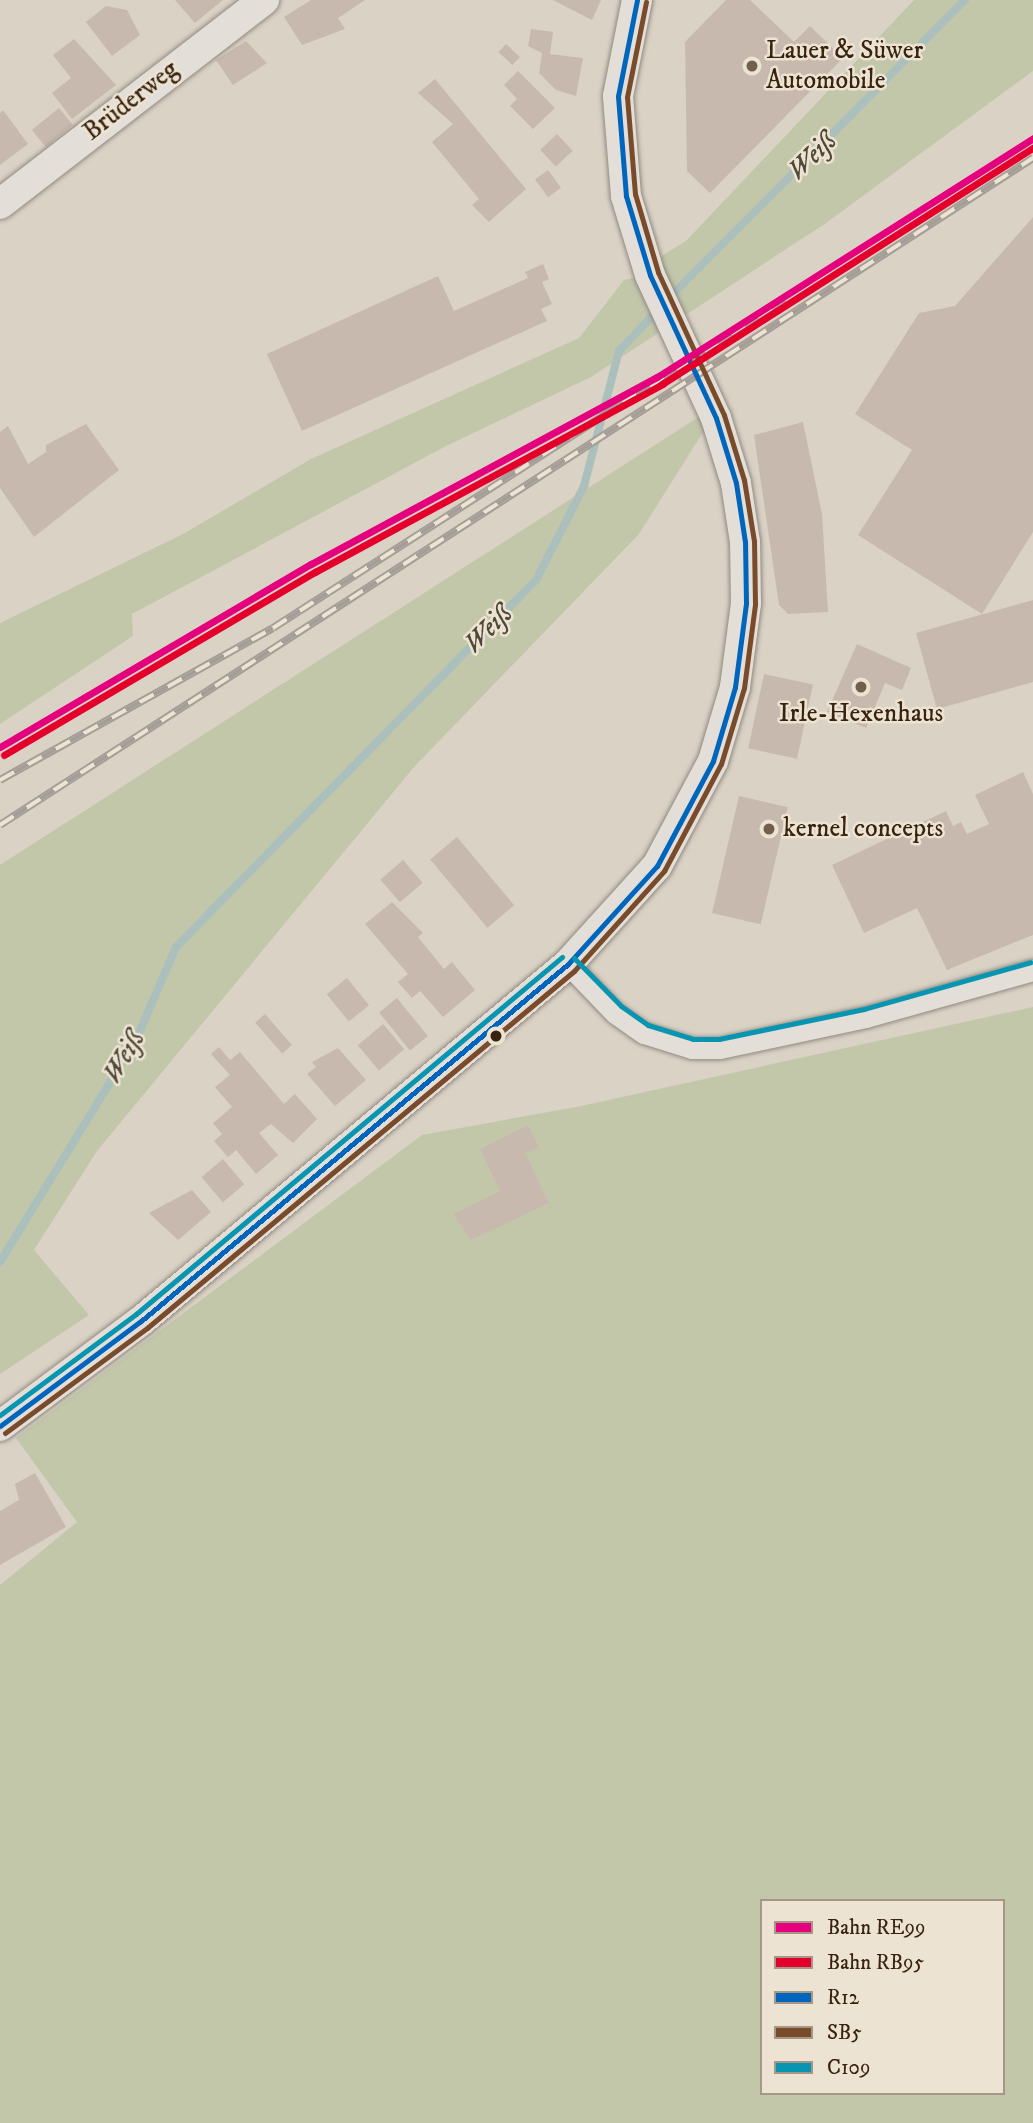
<!DOCTYPE html>
<meta charset="utf-8">
<style>
body{margin:0}
#map{position:relative;width:1033px;height:2123px;overflow:hidden;background:#dad2c5;font-family:"IM FELL DW Pica",serif}
div>[style]{position:absolute}
[style*='--x']{left:calc(var(--x)*1px);top:calc(var(--y)*1px);width:calc(var(--w)*1px);rotate:calc(var(--a)*1deg)}
.green>*{inset:0;background:#c2c7aa}
.stream>*{height:8px;margin:-4px;padding:0 4px;transform-origin:4px;border-radius:4px;background:#abbfbc}
.building>*{inset:0;background:#c8b9ae;transform-origin:0 0}
.roads{filter:drop-shadow(0 0 2px #918a80) drop-shadow(0 0 2px #918a80)}
.street>*{height:21px;margin:-10.5px;padding:0 10.5px;transform-origin:10.5px;border-radius:10.5px;background:#e3dfd8}
.secondary>*{height:30px;margin:-15px;padding:0 15px;transform-origin:15px;border-radius:15px;background:#e3dfd8}
.rail>*{height:8px;margin-top:-4px;transform-origin:0;background:repeating-linear-gradient(90deg,#ede3d3 0 16px,#a49e97 0 32px);box-sizing:border-box;border-block:2px solid #a49e97}
.bus-1>*{height:5px;margin:-2.5px;padding:0 2.5px;transform-origin:2.5px;border-radius:2.5px;background:#0065bd}
.bus-2>*{height:5px;margin:-2.5px;padding:0 2.5px;transform-origin:2.5px;border-radius:2.5px;background:#7a4b2a}
.bus-3>*{height:5px;margin:-2.5px;padding:0 2.5px;transform-origin:2.5px;border-radius:2.5px;background:#0895b1}
.rail-1>*{height:7px;margin:-3.5px;padding:0 3.5px;transform-origin:3.5px;border-radius:3.5px;background:#e5007d}
.rail-2>*{height:7px;margin:-3.5px;padding:0 3.5px;transform-origin:3.5px;border-radius:3.5px;background:#e4002b}
.dots>*{width:19px;height:19px;translate:-50% -50%;box-sizing:border-box;border:4px solid #ede3d3;border-radius:50%}
span{translate:-50% -50%;white-space:nowrap;text-align:center;line-height:1.15;-webkit-text-stroke:5px #ede3d3;paint-order:stroke}
.poi-label{font-size:26px;color:#38230f}
.left{translate:0 -50%;text-align:left}
.street-label{font-size:26px;color:#38230f}
.water-label{font-size:28px;color:#504839;font-style:italic}
.legend{position:absolute;left:760px;top:1899px;width:245px;height:196px;box-sizing:border-box;background:#ede3d3;border:2px solid #a59685;margin:0;padding:9px 12px;list-style:none;font-size:21px;color:#38230f}
.legend li{display:flex;align-items:center;gap:14px;height:35px}
.legend b{width:35px;border:2px solid #a59685}
</style>
<div id="map">
<div class="green">
<i style="clip-path:polygon(914px 0,1033px 0,1033px 71px,826px 223px,591px 377px,446px 446px,132px 614px,133px 636px,0 724px,0 623px,183px 534px,311px 459px,579px 338px,624px 280px,649px 275px,663px 255px,686px 241px)"></i>
<i style="clip-path:polygon(722px 402px,639px 534px,414px 767px,97px 1151px,34px 1250px,89px 1315px,0 1374px,0 865px)"></i>
<i style="clip-path:polygon(evenodd,1033px 1007px,1033px 2123px,0 2123px,0 1585px,77px 1522px,16px 1438px,422px 1135px,581px 1106px,1033px 1007px,762px 1901px,1003px 1901px,1003px 2093px,762px 2093px,762px 1901px)"></i>
</div>
<div class="stream">
<i style="--x:669;--y:298;--w:420;--a:-45.2"></i>
<i style="--x:0;--y:1262;--w:260;--a:-58.5"></i>
<i style="--x:136;--y:1040;--w:101;--a:-66.7"></i>
<i style="--x:176;--y:947;--w:514;--a:-45.55"></i>
<i style="--x:536;--y:580;--w:106;--a:-62.9"></i>
<i style="--x:584;--y:486;--w:139;--a:-75.5"></i>
<i style="--x:619;--y:351;--w:57;--a:-46.4"></i>
</div>
<div class="building">
<i style="clip-path:polygon(175px 0,223px 0,195px 23px)"></i>
<i style="clip-path:polygon(311px 0,365px 0,338px 18px,345px 29px,302px 45px,284px 17px)"></i>
<i style="clip-path:polygon(553px 0,601px 0,592px 20px)"></i>
<i style="clip-path:polygon(726px 0,750px 0,794px 42px,810px 26px,843px 58px,710px 193px,687px 171px,685px 42px)"></i>
<i style="clip-path:polygon(106px 6px,127px 10px,140px 35px,112px 56px,86px 22px)"></i>
<i style="clip-path:polygon(531px 29px,553px 32px,550px 54px,583px 58px,576px 96px,556px 90px,539px 73px,542px 53px,528px 46px)"></i>
<i style="clip-path:polygon(74px 39px,116px 85px,72px 119px,52px 93px,71px 78px,53px 55px)"></i>
<i style="clip-path:polygon(246px 41px,267px 63px,233px 85px,216px 60px)"></i>
<i style="left:506px;top:44px;width:19px;height:11px;rotate:43deg"></i>
<i style="clip-path:polygon(518px 71px,555px 108px,533px 129px,510px 106px,517px 99px,504px 85px)"></i>
<i style="clip-path:polygon(435px 79px,526px 189px,489px 222px,472px 205px,479px 199px,432px 142px,453px 124px,418px 93px)"></i>
<i style="left:59px;top:108px;width:22px;height:35px;rotate:51deg"></i>
<i style="clip-path:polygon(3px 110px,28px 144px,0 165px,0 113px)"></i>
<i style="left:557px;top:134px;width:23px;height:23px;rotate:47deg"></i>
<i style="left:548px;top:170px;width:22px;height:16px;rotate:54deg"></i>
<i style="clip-path:polygon(1033px 217px,1033px 532px,982px 614px,858px 535px,912px 450px,855px 414px,919px 313px,955px 306px)"></i>
<i style="clip-path:polygon(543px 264px,549px 279px,542px 282px,552px 304px,541px 309px,547px 321px,302px 431px,267px 354px,438px 276px,454px 311px,528px 278px,525px 272px)"></i>
<i style="clip-path:polygon(803px 422px,822px 514px,828px 612px,788px 614px,779px 605px,754px 435px)"></i>
<i style="clip-path:polygon(86px 424px,119px 470px,34px 537px,0 488px,0 432px,8px 426px,28px 464px,46px 452px,46px 445px)"></i>
<i style="clip-path:polygon(1033px 600px,1033px 682px,937px 709px,916px 633px)"></i>
<i style="clip-path:polygon(857px 644px,911px 668px,902px 690px,885px 683px,866px 728px,827px 712px)"></i>
<i style="left:764px;top:674px;width:50px;height:76px;rotate:12deg"></i>
<i style="clip-path:polygon(1023px 772px,1033px 794px,1033px 935px,947px 970px,917px 908px,864px 933px,832px 865px,946px 811px,953px 826px,961px 822px,967px 834px,989px 824px,975px 795px)"></i>
<i style="left:739px;top:796px;width:50px;height:120px;rotate:13deg"></i>
<i style="left:457px;top:837px;width:89px;height:35px;rotate:50deg"></i>
<i style="left:403px;top:860px;width:30px;height:30px;rotate:49deg"></i>
<i style="clip-path:polygon(392px 902px,423px 933px,418px 937px,444px 969px,452px 962px,475px 990px,443px 1017px,420px 991px,412px 998px,398px 982px,408px 974px,365px 924px)"></i>
<i style="left:347px;top:978px;width:35px;height:26px;rotate:51deg"></i>
<i style="left:397px;top:998px;width:49px;height:23px;rotate:51deg"></i>
<i style="left:265px;top:1014px;width:41px;height:13px;rotate:49deg"></i>
<i style="left:383px;top:1024px;width:33px;height:33px;rotate:50deg"></i>
<i style="clip-path:polygon(219px 1047px,230px 1060px,240px 1052px,284px 1104px,295px 1094px,317px 1119px,293px 1143px,271px 1124px,259px 1133px,278px 1155px,256px 1174px,236px 1150px,228px 1157px,214px 1141px,222px 1134px,213px 1123px,232px 1107px,215px 1087px,230px 1075px,211px 1054px)"></i>
<i style="clip-path:polygon(338px 1048px,366px 1080px,335px 1106px,307px 1074px,316px 1067px,312px 1062px)"></i>
<i style="clip-path:polygon(528px 1125px,539px 1147px,525px 1153px,549px 1203px,471px 1240px,453px 1214px,500px 1191px,480px 1149px)"></i>
<i style="left:223px;top:1159px;width:33px;height:28px;rotate:50deg"></i>
<i style="clip-path:polygon(192px 1190px,211px 1212px,178px 1240px,149px 1213px)"></i>
<i style="clip-path:polygon(35px 1473px,66px 1527px,0 1565px,0 1511px,19px 1500px,15px 1484px)"></i>
</div>
<div class="roads">
<div class="street">
<i style="--x:568;--y:964;--w:68;--a:46.2"></i>
<i style="--x:615;--y:1013;--w:35;--a:35"></i>
<i style="--x:644;--y:1033;--w:50;--a:17.4"></i>
<i style="--x:692;--y:1048;--w:28;--a:0"></i>
<i style="--x:720;--y:1048;--w:149;--a:-12"></i>
<i style="--x:866;--y:1017;--w:173;--a:-15.7"></i>
</div>
<div class="secondary">
<i style="--x:0;--y:204;--w:334;--a:-37.7"></i>
<i style="--x:0;--y:1426;--w:176;--a:-36.7"></i>
<i style="--x:141;--y:1321;--w:557;--a:-39.9"></i>
<i style="--x:568;--y:964;--w:132;--a:-47.8"></i>
<i style="--x:657;--y:866;--w:119;--a:-61.9"></i>
<i style="--x:713;--y:761;--w:77;--a:-73.4"></i>
<i style="--x:735;--y:687;--w:85;--a:-82.5"></i>
<i style="--x:746;--y:603;--w:61;--a:-90.9"></i>
<i style="--x:745;--y:542;--w:60;--a:-98.7"></i>
<i style="--x:736;--y:483;--w:68;--a:-107.1"></i>
<i style="--x:716;--y:418;--w:157;--a:-114.8"></i>
<i style="--x:650;--y:275;--w:83;--a:-106.9"></i>
<i style="--x:626;--y:196;--w:100;--a:-94.6"></i>
<i style="--x:618;--y:96;--w:98;--a:-78.8"></i>
</div>
</div>
<div class="rail">
<i style="--x:0;--y:780;--w:312;--a:-29.1"></i>
<i style="--x:273;--y:628;--w:609;--a:-32.72"></i>
<i style="--x:0;--y:825;--w:1230;--a:-32.85"></i>
</div>
<div class="bus-1">
<i style="--x:0;--y:1426;--w:176;--a:-36.7"></i>
<i style="--x:141;--y:1321;--w:557;--a:-39.9"></i>
<i style="--x:568;--y:964;--w:132;--a:-47.8"></i>
<i style="--x:657;--y:866;--w:119;--a:-61.9"></i>
<i style="--x:713;--y:761;--w:77;--a:-73.4"></i>
<i style="--x:735;--y:687;--w:85;--a:-82.5"></i>
<i style="--x:746;--y:603;--w:61;--a:-90.9"></i>
<i style="--x:745;--y:542;--w:60;--a:-98.7"></i>
<i style="--x:736;--y:483;--w:68;--a:-107.1"></i>
<i style="--x:716;--y:418;--w:157;--a:-114.8"></i>
<i style="--x:650;--y:275;--w:83;--a:-106.9"></i>
<i style="--x:626;--y:196;--w:100;--a:-94.6"></i>
<i style="--x:618;--y:96;--w:98;--a:-78.8"></i>
</div>
<div class="bus-2">
<i style="--x:5;--y:1433;--w:177;--a:-36.5"></i>
<i style="--x:147;--y:1328;--w:557;--a:-39.9"></i>
<i style="--x:574;--y:971;--w:135;--a:-48"></i>
<i style="--x:664;--y:871;--w:121;--a:-62"></i>
<i style="--x:721;--y:764;--w:79;--a:-73.2"></i>
<i style="--x:744;--y:688;--w:85;--a:-82.5"></i>
<i style="--x:755;--y:604;--w:63;--a:-90.9"></i>
<i style="--x:754;--y:541;--w:62;--a:-99.3"></i>
<i style="--x:744;--y:480;--w:68;--a:-107.1"></i>
<i style="--x:724;--y:415;--w:157;--a:-114.8"></i>
<i style="--x:658;--y:272;--w:81;--a:-106.4"></i>
<i style="--x:635;--y:194;--w:97;--a:-94.7"></i>
<i style="--x:627;--y:97;--w:97;--a:-78.7"></i>
</div>
<div class="bus-3">
<i style="--x:574;--y:958;--w:67;--a:45.6"></i>
<i style="--x:621;--y:1006;--w:33;--a:35"></i>
<i style="--x:648;--y:1025;--w:47;--a:17.3"></i>
<i style="--x:693;--y:1039;--w:26;--a:0"></i>
<i style="--x:719;--y:1039;--w:148;--a:-11.7"></i>
<i style="--x:864;--y:1009;--w:173;--a:-15.7"></i>
<i style="--x:0;--y:1415;--w:169;--a:-36.6"></i>
<i style="--x:136;--y:1314;--w:556;--a:-39.96"></i>
</div>
<div class="rail-1">
<i style="--x:0;--y:747;--w:361;--a:-30.5"></i>
<i style="--x:311;--y:564;--w:393;--a:-28.4"></i>
<i style="--x:657;--y:377;--w:446;--a:-32.4"></i>
</div>
<div class="rail-2">
<i style="--x:4;--y:755;--w:361;--a:-30.5"></i>
<i style="--x:315;--y:572;--w:395;--a:-28.4"></i>
<i style="--x:662;--y:384;--w:440;--a:-32.5"></i>
</div>
<div class="dots">
<i style="left:752px;top:66px;background:#71604f"></i>
<i style="left:861px;top:687px;background:#71604f"></i>
<i style="left:769px;top:829px;background:#71604f"></i>
<i style="left:496px;top:1036px;background:#38230f"></i>
</div>
<div class="poi-label">
<span class="left" style="left:766px;top:66px">Lauer &amp; Süwer<br>Automobile</span>
<span style="left:861px;top:714px">Irle-Hexenhaus</span>
<span class="left" style="left:783px;top:829px">kernel concepts</span>
</div>
<div class="street-label">
<span style="left:131px;top:101px;rotate:-38deg">Brüderweg</span>
</div>
<div class="water-label">
<span style="left:812px;top:156px;rotate:-45deg">Weiß</span>
<span style="left:488px;top:629px;rotate:-46deg">Weiß</span>
<span style="left:124px;top:1057px;rotate:-60deg">Weiß</span>
</div>
<ul class="legend">
<li><b style="height:9px;background:#e5007d"></b>Bahn RE99</li>
<li><b style="height:9px;background:#e4002b"></b>Bahn RB95</li>
<li><b style="height:9px;background:#0065bd"></b>R12</li>
<li><b style="height:9px;background:#7a4b2a"></b>SB5</li>
<li><b style="height:9px;background:#0895b1"></b>C109</li>
</ul>
</div>
